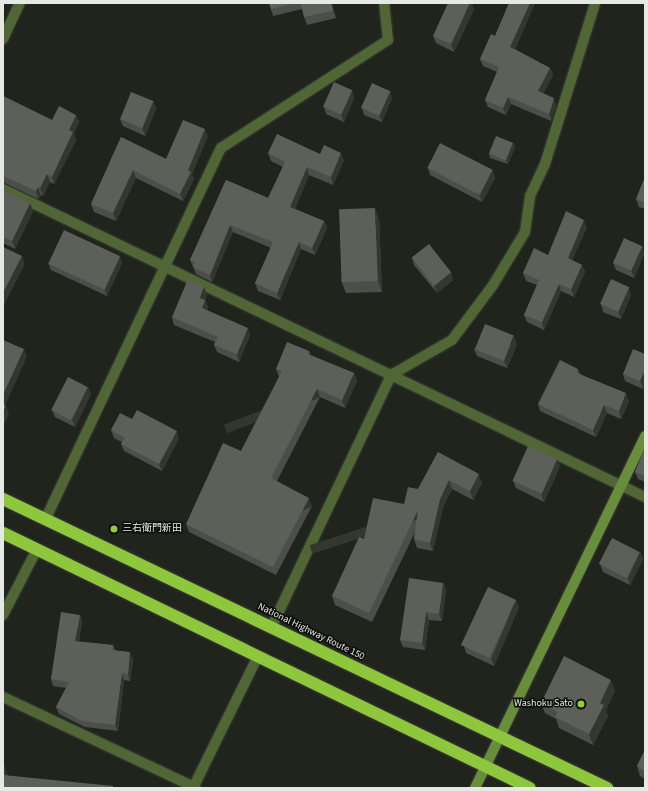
<!DOCTYPE html>
<meta charset="utf-8">
<style>
body{margin:0}
#map{position:relative;width:648px;height:791px;overflow:hidden;background:#20241d;font-family:"Source Sans 3","Noto Sans JP",sans-serif}
div>[style]{position:absolute}
[style*='--x']{left:calc(var(--x)*1px);top:calc(var(--y)*1px);width:calc(var(--w)*1px);rotate:calc(var(--a)*1deg)}
.roads{filter:drop-shadow(0 0 1px #3c3f39) drop-shadow(0 0 1px #3c3f39)}
.street>*{height:10px;margin:-5px;padding:0 5px;transform-origin:5px;border-radius:5px;background:#506735}
.secondary>*{height:10px;margin:-5px;padding:0 5px;transform-origin:5px;border-radius:5px;background:#698e3b}
.highway>*{height:12px;margin:-6px;padding:0 6px;transform-origin:6px;border-radius:6px;background:#8ec73c}
.wall>*{inset:0;background:#4c4f49}
.shaded-wall>*{inset:0;background:#333730;transform-origin:0 0}
.building>*{inset:0;background:#5c6059;transform-origin:0 0}
.dots>*{width:11px;height:11px;translate:-50% -50%;box-sizing:border-box;border:2px solid #0b0d09;border-radius:50%}
span{translate:-50% -50%;white-space:nowrap;text-align:center;line-height:1.15;-webkit-text-stroke:3px #0b0d09;paint-order:stroke}
.poi-label{font-size:10px;color:#e5e8e3}
.left{translate:0 -50%;text-align:left}
.right{translate:-100% -50%;text-align:right}
.street-label{font-size:10px;color:#e5e8e3}
.frame{position:absolute;inset:0;border:4px solid #e5e8e3;pointer-events:none}
</style>
<div id="map">
<div class="roads">
<div class="street">
<i style="--x:3;--y:39;--w:40;--a:-65"></i>
<i style="--x:3;--y:189;--w:712;--a:25.63"></i>
<i style="--x:46;--y:518;--w:409;--a:-64.7"></i>
<i style="--x:221;--y:148;--w:199;--a:-32.9"></i>
<i style="--x:388;--y:40;--w:37;--a:-96"></i>
<i style="--x:3;--y:615;--w:74;--a:-62.7"></i>
<i style="--x:272;--y:626;--w:278;--a:-64.6"></i>
<i style="--x:391;--y:375;--w:70;--a:-29.8"></i>
<i style="--x:452;--y:340;--w:69;--a:-53.3"></i>
<i style="--x:493;--y:285;--w:62;--a:-58.9"></i>
<i style="--x:525;--y:232;--w:36;--a:-82"></i>
<i style="--x:530;--y:196;--w:35;--a:-65"></i>
<i style="--x:545;--y:164;--w:169;--a:-72.7"></i>
<i style="--x:3;--y:697;--w:213;--a:25.2"></i>
<i style="--x:193;--y:788;--w:147;--a:-63.8"></i>
</div>
<div class="secondary">
<i style="--x:475;--y:788;--w:391;--a:-64.2"></i>
</div>
<div class="highway">
<i style="--x:3;--y:499;--w:670;--a:25.57"></i>
<i style="--x:3;--y:533;--w:585;--a:25.82"></i>
</div>
</div>
<div class="wall">
<i style="clip-path:polygon(269px 3px,332px 3px,336px 18px,307px 25px,304px 17px,302px 9px,273px 16px)"></i>
<i style="clip-path:polygon(509px 3px,535px 3px,515px 49px,550px 68px,553px 75px,543px 94px,556px 105px,551px 121px,511px 104px,506px 115px,488px 107px,485px 100px,497px 72px,483px 66px,480px 59px,495px 36px)"></i>
<i style="clip-path:polygon(474px 9px,454px 52px,436px 43px,433px 36px)"></i>
<i style="clip-path:polygon(3px 96px,52px 120px,76px 115px,79px 122px,74px 133px,76px 140px,54px 184px,50px 182px,43px 196px,41px 195px,38px 199px,5px 183px,3px 184px)"></i>
<i style="clip-path:polygon(354px 98px,344px 122px,326px 114px,324px 107px)"></i>
<i style="clip-path:polygon(392px 98px,382px 122px,364px 115px,362px 108px)"></i>
<i style="clip-path:polygon(153px 101px,156px 109px,145px 136px,123px 126px,120px 119px)"></i>
<i style="clip-path:polygon(208px 136px,192px 174px,194px 179px,183px 201px,136px 178px,116px 221px,94px 212px,91px 204px,121px 137px,166px 159px)"></i>
<i style="clip-path:polygon(513px 143px,515px 147px,508px 164px,490px 158px,489px 154px)"></i>
<i style="clip-path:polygon(268px 153px,320px 154px,344px 160px,333px 185px,309px 175px,295px 209px,324px 221px,327px 228px,315px 255px,301px 249px,280px 300px,258px 291px,255px 283px,271px 248px,233px 232px,212px 282px,196px 274px,190px 260px,226px 180px,268px 198px,283px 167px,271px 161px)"></i>
<i style="clip-path:polygon(428px 168px,492px 170px,495px 178px,482px 202px,430px 175px)"></i>
<i style="clip-path:polygon(645px 177px,645px 209px,639px 207px,636px 199px)"></i>
<i style="clip-path:polygon(3px 190px,30px 203px,33px 211px,15px 249px,3px 243px)"></i>
<i style="clip-path:polygon(379px 219px,382px 292px,346px 293px,342px 283px)"></i>
<i style="clip-path:polygon(587px 227px,572px 260px,582px 265px,585px 272px,574px 297px,561px 291px,544px 330px,527px 322px,524px 315px,537px 285px,526px 281px,523px 273px)"></i>
<i style="clip-path:polygon(642px 246px,644px 254px,634px 278px,616px 270px,613px 263px)"></i>
<i style="clip-path:polygon(412px 258px,453px 280px,437px 293px,414px 265px)"></i>
<i style="clip-path:polygon(48px 263px,122px 263px,107px 296px,51px 270px)"></i>
<i style="clip-path:polygon(207px 294px,205px 300px,208px 307px,207px 310px,250px 335px,239px 362px,217px 352px,214px 345px,215px 342px,174px 325px,172px 317px)"></i>
<i style="clip-path:polygon(631px 295px,621px 319px,603px 312px,601px 304px)"></i>
<i style="clip-path:polygon(517px 344px,507px 368px,477px 356px,474px 349px)"></i>
<i style="clip-path:polygon(309px 351px,311px 356px,354px 373px,357px 381px,345px 408px,320px 397px,277px 481px,312px 506px,276px 575px,189px 532px,186px 524px,241px 451px,279px 377px,276px 369px)"></i>
<i style="clip-path:polygon(645px 354px,645px 384px,643px 389px,625px 381px,623px 374px)"></i>
<i style="clip-path:polygon(578px 369px,580px 374px,629px 401px,621px 419px,607px 413px,596px 437px,540px 411px,538px 404px)"></i>
<i style="clip-path:polygon(88px 387px,91px 394px,75px 427px,55px 417px,52px 410px)"></i>
<i style="clip-path:polygon(132px 419px,179px 438px,162px 471px,124px 451px,121px 444px,122px 442px,114px 438px,111px 430px)"></i>
<i style="clip-path:polygon(645px 448px,645px 482px,638px 479px,635px 472px)"></i>
<i style="clip-path:polygon(438px 452px,482px 483px,473px 500px,452px 489px,443px 507px,433px 551px,417px 548px,414px 539px,415px 532px,372px 622px,335px 605px,332px 596px,364px 539px,404px 504px,418px 489px)"></i>
<i style="clip-path:polygon(560px 466px,544px 502px,516px 488px,513px 481px)"></i>
<i style="clip-path:polygon(640px 552px,643px 559px,630px 585px,603px 572px,600px 564px)"></i>
<i style="clip-path:polygon(443px 583px,446px 590px,442px 621px,429px 620px,425px 650px,403px 647px,400px 640px)"></i>
<i style="clip-path:polygon(519px 607px,494px 666px,466px 653px,464px 646px)"></i>
<i style="clip-path:polygon(80px 615px,82px 621px,79px 642px,113px 645px,115px 650px,133px 659px,130px 681px,124px 680px,118px 731px,85px 727px,59px 714px,56px 707px,66px 688px,53px 686px,51px 679px)"></i>
<i style="clip-path:polygon(615px 691px,606px 710px,608px 716px,593px 745px,559px 728px,556px 719px,545px 713px,541px 703px)"></i>
<i style="clip-path:polygon(645px 750px,645px 779px,640px 776px,637px 766px)"></i>
</div>
<div class="shaded-wall">
<i style="clip-path:polygon(331px 3px,332px 3px,336px 18px,333px 11px)"></i>
<i style="clip-path:polygon(470px 3px,472px 3px,474px 9px,454px 52px,451px 44px)"></i>
<i style="clip-path:polygon(530px 3px,535px 3px,513px 54px,510px 47px)"></i>
<i style="clip-path:polygon(550px 68px,553px 75px,541px 99px,538px 91px)"></i>
<i style="clip-path:polygon(352px 90px,354px 98px,344px 122px,341px 115px)"></i>
<i style="clip-path:polygon(390px 91px,392px 98px,382px 122px,379px 115px)"></i>
<i style="clip-path:polygon(508px 97px,511px 104px,506px 115px,503px 108px)"></i>
<i style="clip-path:polygon(554px 98px,556px 105px,551px 121px,549px 114px)"></i>
<i style="clip-path:polygon(153px 101px,156px 109px,145px 136px,142px 128px)"></i>
<i style="clip-path:polygon(76px 115px,79px 122px,74px 133px,76px 140px,54px 184px,52px 177px,69px 130px)"></i>
<i style="clip-path:polygon(205px 129px,208px 136px,192px 174px,194px 179px,183px 201px,180px 194px,188px 170px)"></i>
<i style="clip-path:polygon(513px 143px,515px 147px,508px 164px,506px 161px)"></i>
<i style="clip-path:polygon(341px 153px,344px 160px,333px 185px,331px 177px)"></i>
<i style="clip-path:polygon(307px 167px,309px 175px,293px 214px,290px 207px)"></i>
<i style="clip-path:polygon(133px 170px,136px 178px,116px 221px,113px 213px)"></i>
<i style="clip-path:polygon(492px 170px,495px 178px,482px 202px,479px 194px)"></i>
<i style="clip-path:polygon(47px 174px,50px 182px,43px 196px,40px 188px)"></i>
<i style="clip-path:polygon(38px 187px,41px 195px,38px 199px,36px 191px)"></i>
<i style="clip-path:polygon(30px 203px,33px 211px,15px 249px,12px 241px)"></i>
<i style="clip-path:polygon(375px 208px,379px 219px,382px 292px,378px 281px)"></i>
<i style="clip-path:polygon(584px 220px,587px 227px,570px 265px,568px 258px)"></i>
<i style="clip-path:polygon(324px 221px,327px 228px,315px 255px,312px 248px)"></i>
<i style="clip-path:polygon(230px 225px,233px 232px,212px 282px,210px 275px)"></i>
<i style="clip-path:polygon(299px 242px,301px 249px,280px 300px,277px 293px)"></i>
<i style="clip-path:polygon(642px 246px,644px 254px,634px 278px,631px 270px)"></i>
<i style="clip-path:polygon(22px 256px,25px 264px,3px 307px,3px 293px)"></i>
<i style="clip-path:polygon(120px 256px,122px 263px,107px 296px,104px 288px)"></i>
<i style="clip-path:polygon(582px 265px,585px 272px,574px 297px,571px 289px)"></i>
<i style="clip-path:polygon(451px 272px,453px 280px,437px 293px,434px 286px)"></i>
<i style="clip-path:polygon(559px 284px,561px 291px,544px 330px,542px 322px)"></i>
<i style="clip-path:polygon(204px 287px,207px 294px,203px 305px,200px 298px)"></i>
<i style="clip-path:polygon(629px 287px,631px 295px,621px 319px,618px 312px)"></i>
<i style="clip-path:polygon(205px 300px,208px 307px,204px 315px,202px 308px)"></i>
<i style="clip-path:polygon(248px 328px,250px 335px,239px 362px,237px 354px)"></i>
<i style="clip-path:polygon(514px 336px,517px 344px,507px 368px,504px 361px)"></i>
<i style="clip-path:polygon(24px 349px,27px 357px,3px 410px,3px 395px)"></i>
<i style="clip-path:polygon(645px 370px,645px 384px,643px 389px,640px 381px)"></i>
<i style="clip-path:polygon(354px 373px,357px 381px,345px 408px,342px 400px)"></i>
<i style="clip-path:polygon(88px 387px,91px 394px,75px 427px,72px 420px)"></i>
<i style="left:317px;top:389px;width:9px;height:100px;rotate:69deg"></i>
<i style="clip-path:polygon(626px 393px,629px 401px,621px 419px,619px 411px)"></i>
<i style="clip-path:polygon(604px 405px,607px 413px,596px 437px,593px 430px)"></i>
<i style="clip-path:polygon(6px 406px,9px 414px,3px 426px,3px 411px)"></i>
<i style="clip-path:polygon(177px 431px,179px 438px,162px 471px,159px 464px)"></i>
<i style="clip-path:polygon(557px 459px,560px 466px,544px 502px,541px 494px)"></i>
<i style="clip-path:polygon(479px 474px,482px 483px,473px 500px,470px 491px)"></i>
<i style="clip-path:polygon(449px 480px,452px 489px,443px 507px,433px 551px,430px 543px,440px 499px)"></i>
<i style="left:309px;top:498px;width:9px;height:78px;rotate:69deg"></i>
<i style="left:418px;top:510px;width:9px;height:114px;rotate:72deg"></i>
<i style="clip-path:polygon(640px 552px,643px 559px,630px 585px,628px 578px)"></i>
<i style="clip-path:polygon(443px 583px,446px 590px,442px 621px,439px 614px)"></i>
<i style="clip-path:polygon(516px 600px,519px 607px,494px 666px,491px 659px)"></i>
<i style="clip-path:polygon(426px 612px,429px 620px,425px 650px,422px 643px)"></i>
<i style="clip-path:polygon(80px 615px,82px 621px,78px 648px,75px 641px)"></i>
<i style="clip-path:polygon(130px 652px,133px 659px,130px 681px,128px 674px)"></i>
<i style="clip-path:polygon(122px 673px,124px 680px,118px 731px,115px 725px)"></i>
<i style="clip-path:polygon(611px 680px,615px 691px,606px 710px,608px 716px,593px 745px,589px 734px,600px 703px)"></i>
<i style="clip-path:polygon(4px 764px,8px 776px,3px 776px)"></i>
</div>
<div class="building">
<i style="clip-path:polygon(269px 3px,296px 3px,271px 9px)"></i>
<i style="clip-path:polygon(301px 3px,331px 3px,333px 11px,304px 17px)"></i>
<i style="clip-path:polygon(448px 3px,470px 3px,451px 44px,433px 36px)"></i>
<i style="clip-path:polygon(509px 3px,530px 3px,510px 47px,550px 68px,538px 91px,554px 98px,549px 114px,508px 97px,503px 108px,485px 100px,499px 67px,480px 59px,491px 34px,495px 36px)"></i>
<i style="left:334px;top:82px;width:20px;height:27px;rotate:24deg"></i>
<i style="left:372px;top:83px;width:20px;height:27px;rotate:24deg"></i>
<i style="left:131px;top:92px;width:24px;height:29px;rotate:22deg"></i>
<i style="clip-path:polygon(3px 96px,52px 120px,59px 106px,76px 115px,69px 130px,73px 132px,52px 177px,47px 174px,40px 188px,38px 187px,36px 191px,3px 176px)"></i>
<i style="clip-path:polygon(183px 120px,205px 129px,188px 170px,191px 172px,180px 194px,133px 170px,113px 213px,91px 204px,121px 137px,166px 159px)"></i>
<i style="clip-path:polygon(277px 134px,320px 154px,324px 145px,341px 153px,331px 177px,307px 167px,290px 207px,324px 221px,312px 248px,299px 242px,277px 293px,255px 283px,273px 242px,230px 225px,210px 275px,193px 267px,195px 262px,190px 260px,226px 180px,268px 198px,285px 162px,268px 153px)"></i>
<i style="left:496px;top:136px;width:18px;height:19px;rotate:22deg"></i>
<i style="left:440px;top:143px;width:59px;height:28px;rotate:27deg"></i>
<i style="clip-path:polygon(645px 177px,645px 203px,636px 199px)"></i>
<i style="clip-path:polygon(3px 190px,30px 203px,12px 241px,3px 237px)"></i>
<i style="left:375px;top:208px;width:73px;height:36px;rotate:88deg"></i>
<i style="clip-path:polygon(566px 211px,584px 220px,568px 258px,582px 265px,571px 289px,559px 284px,542px 322px,524px 315px,539px 280px,523px 273px,534px 248px,548px 255px)"></i>
<i style="left:64px;top:230px;width:62px;height:37px;rotate:25deg"></i>
<i style="left:624px;top:238px;width:20px;height:27px;rotate:24deg"></i>
<i style="left:429px;top:244px;width:36px;height:22px;rotate:52deg"></i>
<i style="clip-path:polygon(3px 247px,22px 256px,3px 293px)"></i>
<i style="clip-path:polygon(188px 279px,204px 287px,200px 298px,205px 300px,202px 308px,248px 328px,237px 354px,214px 345px,218px 337px,172px 317px)"></i>
<i style="left:611px;top:279px;width:20px;height:27px;rotate:24deg"></i>
<i style="left:485px;top:324px;width:31px;height:27px;rotate:22deg"></i>
<i style="clip-path:polygon(3px 340px,24px 349px,3px 395px)"></i>
<i style="clip-path:polygon(287px 342px,309px 351px,308px 354px,354px 373px,342px 400px,317px 389px,271px 478px,309px 498px,273px 567px,186px 524px,223px 443px,241px 451px,282px 371px,276px 369px)"></i>
<i style="clip-path:polygon(633px 349px,645px 354px,645px 370px,640px 381px,623px 374px)"></i>
<i style="clip-path:polygon(560px 360px,578px 369px,577px 373px,626px 393px,619px 411px,604px 405px,593px 430px,538px 404px)"></i>
<i style="left:68px;top:377px;width:22px;height:37px;rotate:27deg"></i>
<i style="clip-path:polygon(3px 404px,6px 406px,3px 411px)"></i>
<i style="clip-path:polygon(137px 410px,177px 431px,159px 464px,121px 444px,125px 438px,111px 430px,120px 413px,132px 419px)"></i>
<i style="left:528px;top:446px;width:32px;height:38px;rotate:24deg"></i>
<i style="clip-path:polygon(645px 448px,645px 476px,635px 472px)"></i>
<i style="clip-path:polygon(438px 452px,479px 474px,470px 491px,449px 480px,440px 499px,430px 543px,414px 539px,418px 510px,369px 613px,332px 596px,359px 537px,364px 539px,373px 498px,404px 504px,408px 487px,418px 489px)"></i>
<i style="left:612px;top:538px;width:31px;height:29px;rotate:27deg"></i>
<i style="clip-path:polygon(409px 578px,443px 583px,439px 614px,426px 612px,422px 643px,400px 640px)"></i>
<i style="left:488px;top:587px;width:31px;height:64px;rotate:25deg"></i>
<i style="clip-path:polygon(61px 612px,80px 615px,75px 641px,113px 645px,112px 650px,130px 652px,128px 674px,122px 673px,115px 725px,82px 721px,56px 707px,69px 682px,51px 679px)"></i>
<i style="clip-path:polygon(564px 656px,611px 680px,600px 703px,604px 705px,589px 734px,555px 717px,558px 712px,541px 703px)"></i>
<i style="clip-path:polygon(645px 750px,645px 771px,637px 766px)"></i>
<i style="clip-path:polygon(3px 775px,113px 786px,113px 788px,3px 788px)"></i>
</div>
<div class="dots">
<i style="left:114px;top:529px;background:#92cd3e"></i>
<i style="left:581px;top:704px;background:#92cd3e"></i>
</div>
<div class="poi-label">
<span class="left" style="left:122px;top:529px">三右衛門新田</span>
<span class="right" style="left:573px;top:704px">Washoku Sato</span>
</div>
<div class="street-label">
<span style="left:311px;top:632px;rotate:26deg">National Highway Route 150</span>
</div>
<div class="frame"></div>
</div>
